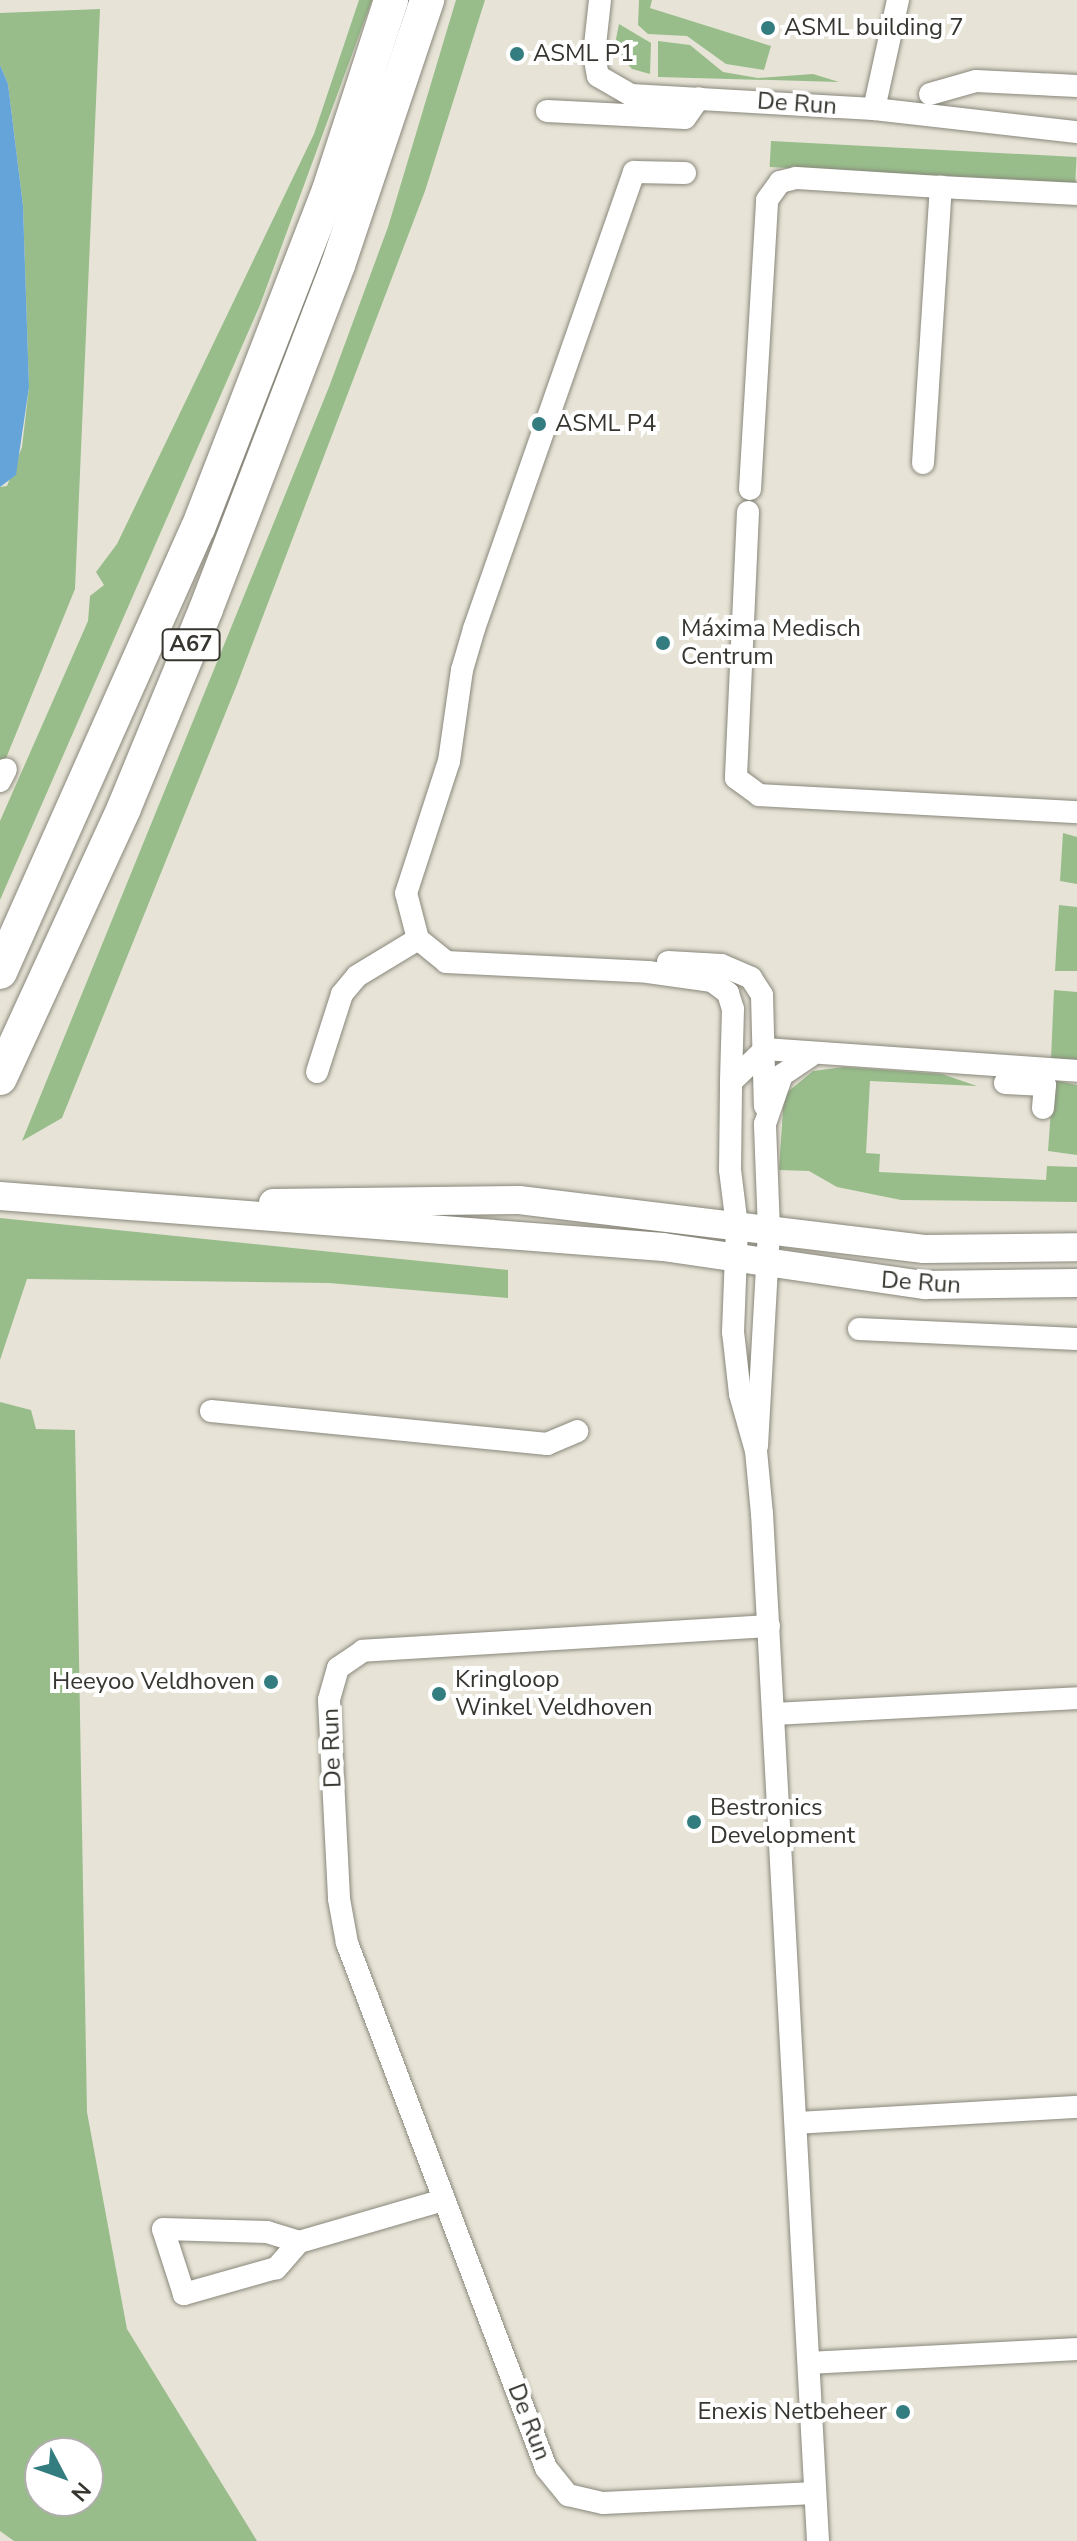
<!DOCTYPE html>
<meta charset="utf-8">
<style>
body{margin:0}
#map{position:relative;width:1077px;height:2541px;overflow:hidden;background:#e7e4d7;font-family:"Nunito Sans",sans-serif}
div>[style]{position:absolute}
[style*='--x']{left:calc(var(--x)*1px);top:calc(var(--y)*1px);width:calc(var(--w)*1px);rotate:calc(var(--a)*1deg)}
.green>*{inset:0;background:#98bd8b;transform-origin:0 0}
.water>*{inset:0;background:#64a4d9}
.roads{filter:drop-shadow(0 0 2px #89877b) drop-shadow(0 0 2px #89877b)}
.minor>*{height:22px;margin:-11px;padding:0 11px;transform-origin:11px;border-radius:11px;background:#fff}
.major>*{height:28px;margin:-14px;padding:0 14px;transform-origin:14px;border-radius:14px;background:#fff}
.highway>*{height:34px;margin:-17px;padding:0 17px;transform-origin:17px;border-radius:17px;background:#fff}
.dots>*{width:22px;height:22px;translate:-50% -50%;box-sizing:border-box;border:4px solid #fff;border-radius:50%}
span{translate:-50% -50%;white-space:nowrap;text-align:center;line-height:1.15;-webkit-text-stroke:8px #fff;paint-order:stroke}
.shield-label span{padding:2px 6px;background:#fff;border:2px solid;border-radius:6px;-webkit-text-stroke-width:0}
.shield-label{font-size:22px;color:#363530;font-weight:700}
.poi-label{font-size:24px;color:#363530}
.left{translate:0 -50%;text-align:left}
.right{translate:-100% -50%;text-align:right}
.street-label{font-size:24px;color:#363530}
.north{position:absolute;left:24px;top:2437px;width:80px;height:80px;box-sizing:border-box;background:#fff;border:2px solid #afaeac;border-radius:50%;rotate:131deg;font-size:22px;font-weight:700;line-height:32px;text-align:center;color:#363530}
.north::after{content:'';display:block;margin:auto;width:28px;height:36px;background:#337c80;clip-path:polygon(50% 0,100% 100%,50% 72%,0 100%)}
</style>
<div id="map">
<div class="green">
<i style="clip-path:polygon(359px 0,372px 0,260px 305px,0 900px,0 821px,88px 621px,90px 596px,104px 585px,96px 572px,117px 544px,314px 134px)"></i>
<i style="clip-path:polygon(456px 0,485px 0,425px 191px,236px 687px,62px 1118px,22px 1141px,329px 387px,388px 227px)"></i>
<i style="clip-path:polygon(639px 0,652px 0,650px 8px,771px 46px,764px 70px,726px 64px,687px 36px,648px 34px,638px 25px)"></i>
<i style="clip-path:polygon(100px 9px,75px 589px,0 773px,0 487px,7px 486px,22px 447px,29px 387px,23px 206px,8px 84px,0 65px,0 13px)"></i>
<i style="clip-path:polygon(619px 24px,651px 43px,650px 74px,632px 69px,621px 57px,616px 39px)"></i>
<i style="clip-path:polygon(658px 41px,690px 45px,723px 72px,758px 78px,813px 74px,839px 82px,658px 77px)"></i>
<i style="left:771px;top:141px;width:306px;height:26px;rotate:3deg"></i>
<i style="clip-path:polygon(1063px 833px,1077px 837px,1077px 884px,1060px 881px)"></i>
<i style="clip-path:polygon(1059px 905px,1077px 907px,1077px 971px,1055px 971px)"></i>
<i style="clip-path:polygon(1054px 990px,1077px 992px,1077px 1061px,1051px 1059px)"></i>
<i style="clip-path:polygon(844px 1067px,942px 1074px,977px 1086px,870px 1081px,866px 1153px,880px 1154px,879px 1172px,1046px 1180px,1047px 1166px,1077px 1167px,1077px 1202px,901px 1200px,837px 1187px,809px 1171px,779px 1170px,784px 1095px,813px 1071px)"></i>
<i style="clip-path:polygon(1053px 1080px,1077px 1085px,1077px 1155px,1048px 1151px)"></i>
<i style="clip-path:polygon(0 1218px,508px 1270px,508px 1298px,329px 1283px,27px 1279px,0 1360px)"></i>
<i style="clip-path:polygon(evenodd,0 1402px,31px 1410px,36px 1429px,75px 1430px,87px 2112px,127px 2329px,257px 2541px,14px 2541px,0 2531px,0 1402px,88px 2453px,88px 2501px,40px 2501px,40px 2453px,88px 2453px)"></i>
</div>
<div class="water">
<i style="clip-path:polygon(0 65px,8px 84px,23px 206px,29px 387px,16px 475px,0 487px)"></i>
</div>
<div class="roads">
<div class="minor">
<i style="--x:600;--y:0;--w:54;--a:96.3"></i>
<i style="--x:594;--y:54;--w:22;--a:80"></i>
<i style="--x:598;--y:76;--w:38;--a:30"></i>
<i style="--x:631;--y:95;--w:243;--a:3.3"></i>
<i style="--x:874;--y:109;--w:204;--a:6.5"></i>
<i style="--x:930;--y:94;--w:48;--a:-15.8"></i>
<i style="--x:976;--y:81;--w:101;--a:2.8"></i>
<i style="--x:874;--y:109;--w:112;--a:-77.6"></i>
<i style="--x:547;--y:111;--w:138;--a:2.9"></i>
<i style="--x:685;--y:118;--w:24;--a:-55"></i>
<i style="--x:685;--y:173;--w:51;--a:-178.9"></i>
<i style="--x:634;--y:172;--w:484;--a:109.3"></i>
<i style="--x:474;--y:629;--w:43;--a:106.3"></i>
<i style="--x:462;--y:670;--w:92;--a:98.1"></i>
<i style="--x:449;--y:761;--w:139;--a:108"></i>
<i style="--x:406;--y:893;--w:48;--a:75.4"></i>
<i style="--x:418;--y:939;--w:36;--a:39"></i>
<i style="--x:446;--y:962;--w:202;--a:2.8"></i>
<i style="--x:648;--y:972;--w:65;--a:8"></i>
<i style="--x:712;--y:981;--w:20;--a:37"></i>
<i style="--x:728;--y:993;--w:17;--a:73"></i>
<i style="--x:733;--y:1009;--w:73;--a:91.6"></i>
<i style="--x:923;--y:463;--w:277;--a:-86.3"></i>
<i style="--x:941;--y:187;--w:136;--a:2.9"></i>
<i style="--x:750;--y:489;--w:289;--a:-86.6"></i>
<i style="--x:767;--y:200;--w:22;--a:-54"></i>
<i style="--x:780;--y:182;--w:16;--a:-14"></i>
<i style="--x:796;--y:178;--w:145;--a:3.6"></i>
<i style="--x:748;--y:512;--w:266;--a:92.6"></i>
<i style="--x:736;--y:778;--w:29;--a:36"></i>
<i style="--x:759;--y:795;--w:318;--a:3.1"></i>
<i style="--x:0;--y:781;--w:13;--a:-63"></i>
<i style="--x:668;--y:962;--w:53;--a:3.2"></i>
<i style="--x:721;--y:965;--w:33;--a:23"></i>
<i style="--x:751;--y:978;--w:20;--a:57"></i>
<i style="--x:762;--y:995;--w:111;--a:88.5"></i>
<i style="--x:317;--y:1072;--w:82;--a:-72.2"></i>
<i style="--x:342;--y:994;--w:23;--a:-50"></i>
<i style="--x:357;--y:976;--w:71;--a:-31.2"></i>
<i style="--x:1005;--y:1083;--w:40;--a:2.9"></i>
<i style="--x:1045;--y:1085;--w:23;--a:95"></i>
<i style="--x:859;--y:1329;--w:218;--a:2.6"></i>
<i style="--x:211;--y:1411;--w:338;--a:5.6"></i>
<i style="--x:547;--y:1444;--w:33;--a:-23"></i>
<i style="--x:757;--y:1446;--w:216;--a:-86.8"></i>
<i style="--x:769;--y:1230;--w:106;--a:-92.2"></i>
<i style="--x:765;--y:1124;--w:52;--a:-70.9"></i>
<i style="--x:782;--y:1075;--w:34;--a:-34"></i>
<i style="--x:769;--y:1626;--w:407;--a:176.5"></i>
<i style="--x:363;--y:1651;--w:30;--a:146"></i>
<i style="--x:338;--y:1668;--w:33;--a:106"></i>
<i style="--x:329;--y:1700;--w:199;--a:87.1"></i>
<i style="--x:339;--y:1899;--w:45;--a:79.7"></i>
<i style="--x:347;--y:1943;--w:561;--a:69.24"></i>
<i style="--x:546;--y:2468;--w:35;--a:51"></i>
<i style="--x:568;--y:2495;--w:36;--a:13"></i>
<i style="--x:603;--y:2503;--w:212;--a:-2.7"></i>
<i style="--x:775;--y:1714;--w:302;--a:-3"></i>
<i style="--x:796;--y:2123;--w:281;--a:-3.3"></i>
<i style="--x:163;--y:2229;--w:104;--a:1.7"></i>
<i style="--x:267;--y:2232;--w:34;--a:17"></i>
<i style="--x:299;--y:2242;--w:35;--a:131"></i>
<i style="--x:276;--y:2268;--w:96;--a:164.2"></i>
<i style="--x:184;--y:2294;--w:68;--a:-107.9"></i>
<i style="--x:299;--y:2242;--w:151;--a:-16.2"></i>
<i style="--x:809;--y:2363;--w:268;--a:-3"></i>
<i style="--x:818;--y:2541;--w:1029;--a:-93.12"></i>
<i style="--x:762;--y:1514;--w:63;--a:-95.4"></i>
<i style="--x:756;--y:1451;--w:59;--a:-105.7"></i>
<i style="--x:740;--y:1394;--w:62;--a:-96.4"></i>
<i style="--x:733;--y:1332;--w:106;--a:-87.8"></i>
<i style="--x:737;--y:1226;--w:56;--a:-97.1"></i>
<i style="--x:730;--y:1170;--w:88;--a:-89.3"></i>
<i style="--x:731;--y:1082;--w:47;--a:-44.1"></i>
<i style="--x:765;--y:1049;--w:313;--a:4"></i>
</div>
<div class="major">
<i style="--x:0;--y:1196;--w:665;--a:4.4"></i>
<i style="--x:663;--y:1247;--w:265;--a:8.3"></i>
<i style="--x:925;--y:1285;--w:152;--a:-0.8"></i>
<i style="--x:273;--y:1203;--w:246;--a:-0.7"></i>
<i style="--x:519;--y:1200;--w:408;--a:6.9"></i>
<i style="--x:924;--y:1249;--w:153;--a:-0.7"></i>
</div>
<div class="highway">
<i style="--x:0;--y:972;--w:486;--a:-66"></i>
<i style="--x:198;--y:528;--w:362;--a:-68.8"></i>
<i style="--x:329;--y:190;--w:200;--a:-71.9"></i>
<i style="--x:0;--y:1078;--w:297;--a:-65.3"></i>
<i style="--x:124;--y:808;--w:215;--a:-67.6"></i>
<i style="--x:206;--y:609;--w:368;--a:-69"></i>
<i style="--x:338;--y:265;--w:280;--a:-71.4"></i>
</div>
</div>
<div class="dots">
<i style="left:768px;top:28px;background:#337c80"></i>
<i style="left:517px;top:54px;background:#337c80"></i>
<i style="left:539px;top:424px;background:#337c80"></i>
<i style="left:663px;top:643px;background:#337c80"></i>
<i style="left:271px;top:1682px;background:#337c80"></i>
<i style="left:439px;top:1694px;background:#337c80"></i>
<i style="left:694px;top:1822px;background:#337c80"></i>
<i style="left:903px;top:2412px;background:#337c80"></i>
</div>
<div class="shield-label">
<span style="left:191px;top:645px">A67</span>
</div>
<div class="poi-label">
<span class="left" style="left:784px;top:28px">ASML building 7</span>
<span class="left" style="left:533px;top:54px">ASML P1</span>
<span class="left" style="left:555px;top:424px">ASML P4</span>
<span class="left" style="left:681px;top:643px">Máxima Medisch<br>Centrum</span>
<span class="left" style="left:455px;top:1694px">Kringloop<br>Winkel Veldhoven</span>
<span class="right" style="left:255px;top:1682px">Heeyoo Veldhoven</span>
<span class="left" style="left:710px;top:1822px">Bestronics<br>Development</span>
<span class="right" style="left:887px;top:2412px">Enexis Netbeheer</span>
</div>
<div class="street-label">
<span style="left:797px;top:104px;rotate:4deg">De Run</span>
<span style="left:921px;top:1283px;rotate:4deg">De Run</span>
<span style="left:332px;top:1748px;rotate:-92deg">De Run</span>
<span style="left:529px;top:2422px;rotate:69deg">De Run</span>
</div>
<div class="north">N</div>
</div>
